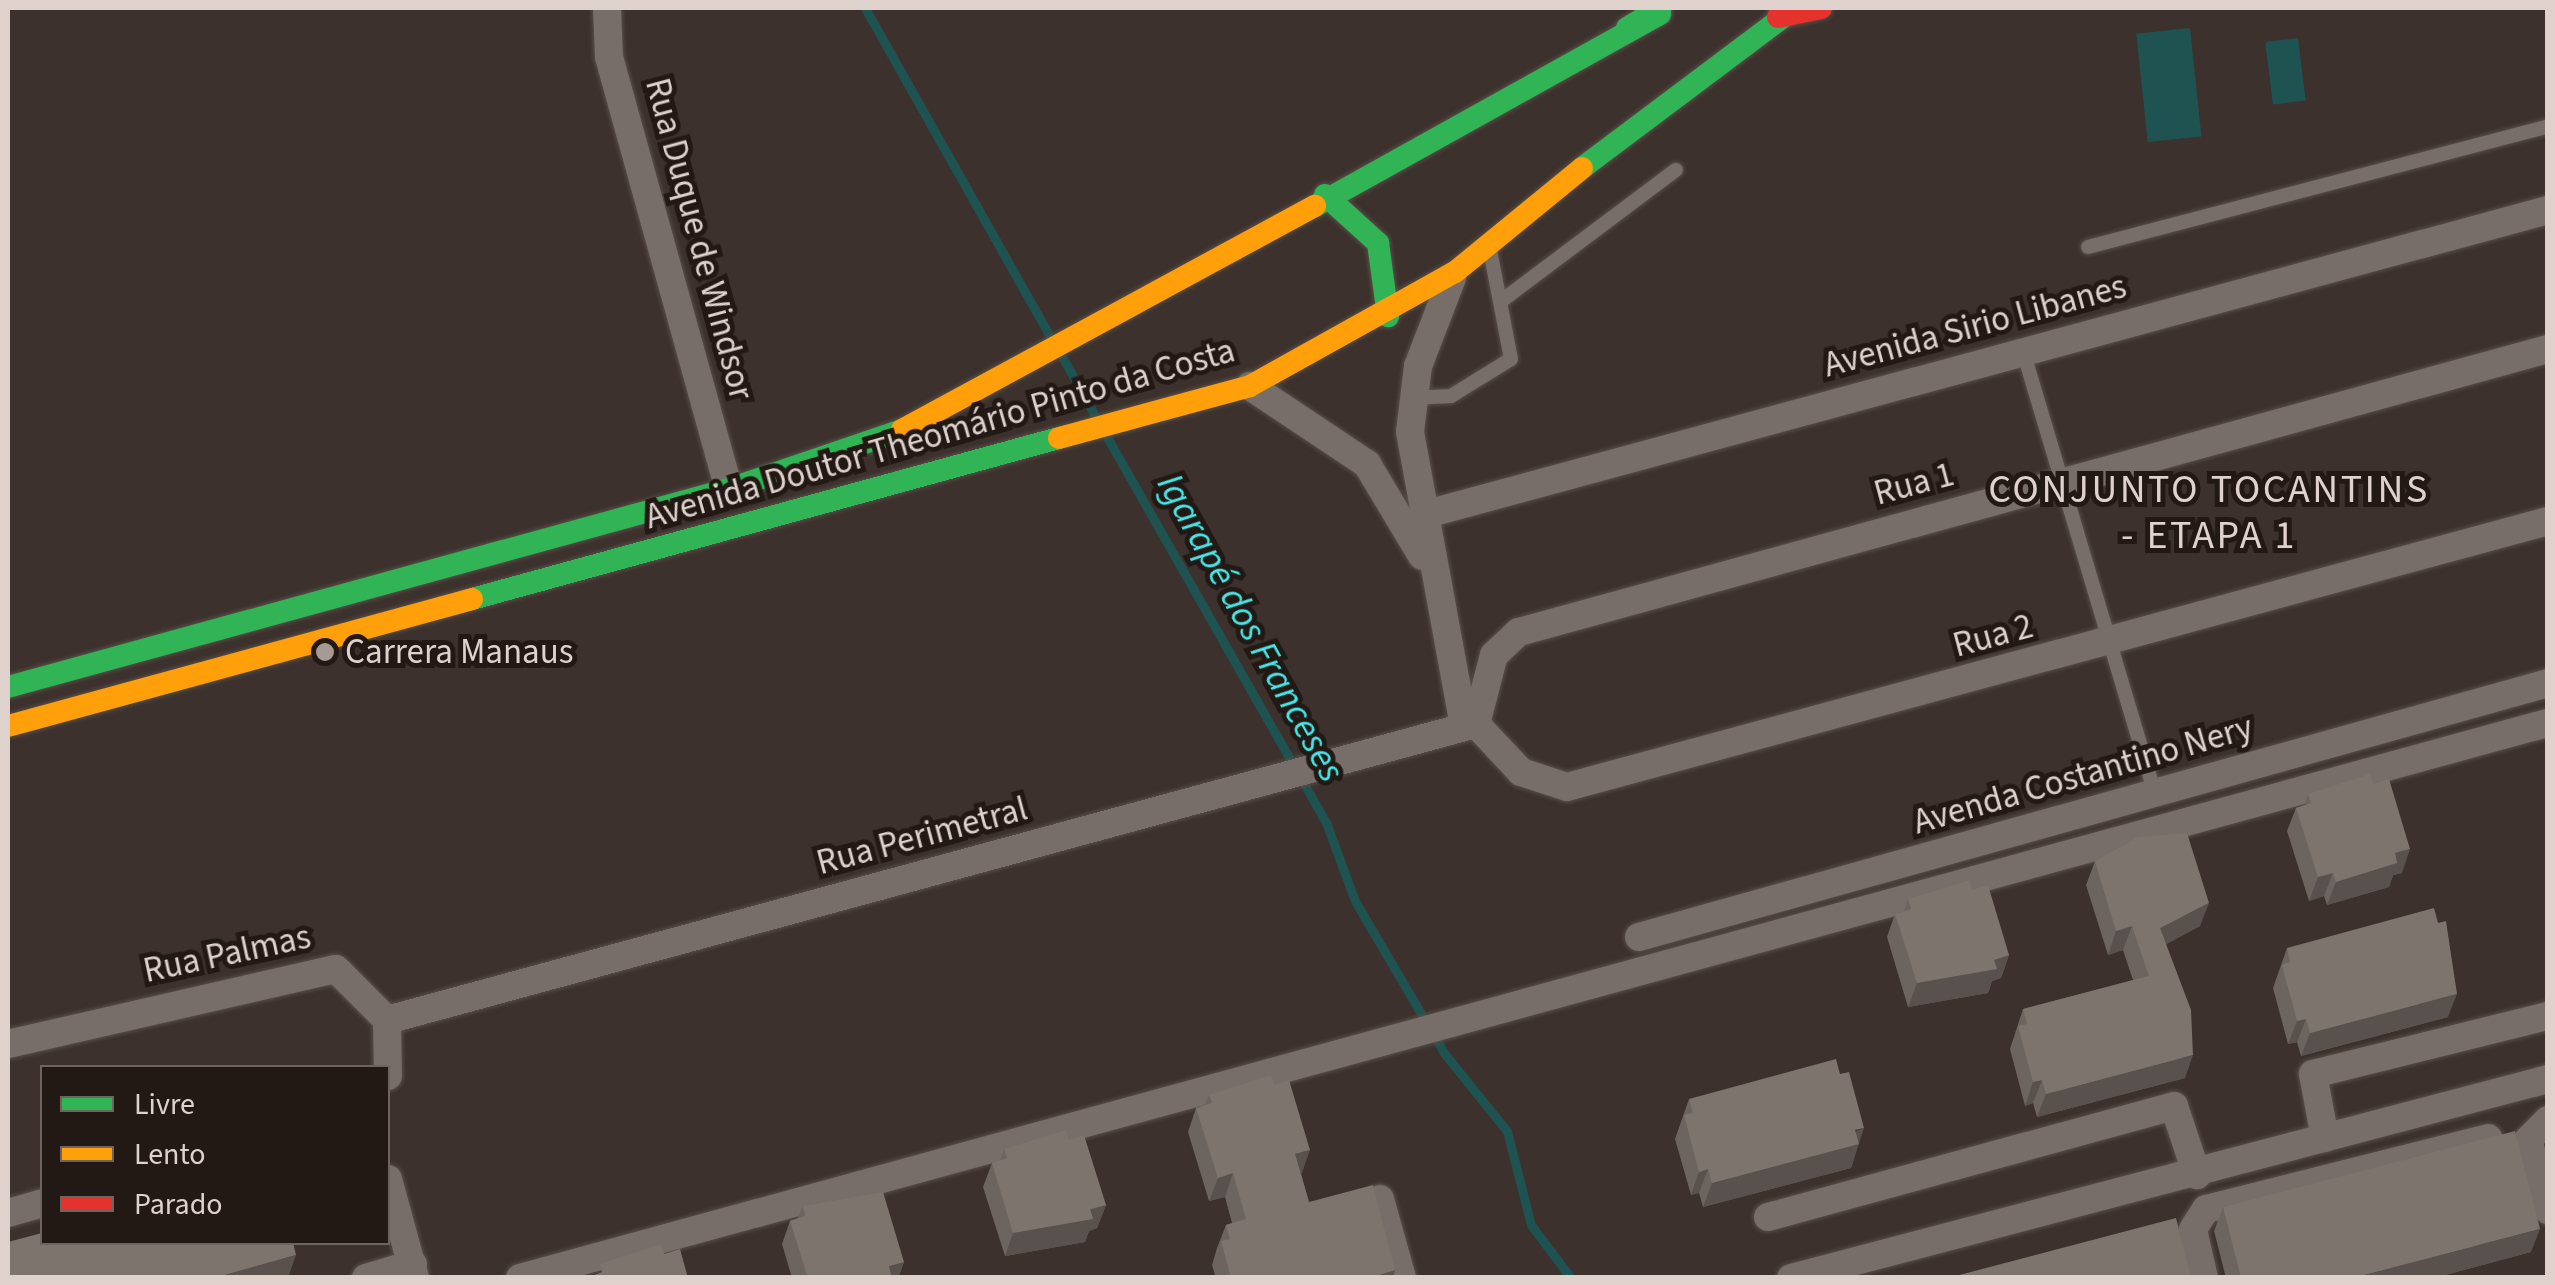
<!DOCTYPE html>
<meta charset="utf-8">
<style>
body{margin:0}
#map{position:relative;width:2555px;height:1285px;overflow:hidden;background:#3c312c;font-family:"Source Sans 3",sans-serif}
div>[style]{position:absolute}
[style*='--x']{left:calc(var(--x)*1px);top:calc(var(--y)*1px);width:calc(var(--w)*1px);rotate:calc(var(--a)*1deg)}
.water>*{inset:0;background:#1e5352;transform-origin:0 0}
.stream>*{height:9px;margin:-4.5px;padding:0 4.5px;transform-origin:4.5px;border-radius:4.5px;background:#1e5352}
.roads{filter:drop-shadow(0 0 2px #584e49) drop-shadow(0 0 2px #584e49)}
.lane>*{height:14px;margin:-7px;padding:0 7px;transform-origin:7px;border-radius:7px;background:#776d69}
.street>*{height:28px;margin:-14px;padding:0 14px;transform-origin:14px;border-radius:14px;background:#776d69}
.fast>*{height:22px;margin:-11px;padding:0 11px;transform-origin:11px;border-radius:11px;background:#30b455}
.slow>*{height:22px;margin:-11px;padding:0 11px;transform-origin:11px;border-radius:11px;background:#ff9f0a}
.jam>*{height:22px;margin:-11px;padding:0 11px;transform-origin:11px;border-radius:11px;background:#e5322d}
.wall>*{inset:0;background:#6c645f}
.shaded-wall>*{inset:0;background:#58514d}
.building>*{inset:0;background:#7d746e}
.dots>*{width:28px;height:28px;translate:-50% -50%;box-sizing:border-box;border:5px solid #221915;border-radius:50%}
span{translate:-50% -50%;white-space:nowrap;text-align:center;line-height:1.15;-webkit-text-stroke:10px #221915;paint-order:stroke}
.street-label{font-size:35px;color:#dfd2cc}
.poi-label{font-size:35px;color:#dfd2cc}
.left{translate:0 -50%;text-align:left}
.water-label{font-size:38px;color:#46e8e8;font-style:italic}
.quarter-label{font-size:40px;color:#dfd2cc;letter-spacing:2.5px}
.frame{position:absolute;inset:0;border:10px solid #dfd2cc;pointer-events:none}
.legend{position:absolute;left:40px;top:1065px;width:350px;height:180px;box-sizing:border-box;background:#221915;border:2px solid #6e635e;margin:0;padding:12px 18px;list-style:none;font-size:30px;color:#dfd2cc}
.legend li{display:flex;align-items:center;gap:20px;height:50px}
.legend b{width:50px;border:2px solid #6e635e}
</style>
<div id="map">
<div class="water">
<i style="left:2190px;top:28px;width:109px;height:54px;rotate:84deg"></i>
<i style="left:2298px;top:38px;width:63px;height:33px;rotate:83deg"></i>
</div>
<div class="stream">
<i style="--x:865;--y:8;--w:377;--a:60.6"></i>
<i style="--x:1063;--y:358;--w:64;--a:61"></i>
<i style="--x:1107;--y:437;--w:446;--a:60.4"></i>
<i style="--x:1327;--y:825;--w:81;--a:69.8"></i>
<i style="--x:1355;--y:901;--w:176;--a:59.6"></i>
<i style="--x:1444;--y:1053;--w:100;--a:51.1"></i>
<i style="--x:1507;--y:1131;--w:97;--a:75.7"></i>
<i style="--x:1531;--y:1225;--w:66;--a:53"></i>
</div>
<div class="roads">
<div class="lane">
<i style="--x:2088;--y:247;--w:476;--a:-14.7"></i>
<i style="--x:1504;--y:299;--w:215;--a:-36.9"></i>
<i style="--x:2023;--y:351;--w:462;--a:73.4"></i>
<i style="--x:1412;--y:398;--w:39;--a:-3"></i>
<i style="--x:1451;--y:396;--w:70;--a:-31.7"></i>
<i style="--x:1511;--y:359;--w:111;--a:-100.9"></i>
</div>
<div class="street">
<i style="--x:607;--y:8;--w:49;--a:87.7"></i>
<i style="--x:609;--y:57;--w:448;--a:74.5"></i>
<i style="--x:1452;--y:278;--w:94;--a:111.1"></i>
<i style="--x:1418;--y:366;--w:66;--a:96.9"></i>
<i style="--x:1410;--y:432;--w:300;--a:79.6"></i>
<i style="--x:1250;--y:386;--w:141;--a:33.7"></i>
<i style="--x:1367;--y:464;--w:107;--a:59.1"></i>
<i style="--x:1423;--y:515;--w:1166;--a:-15.17"></i>
<i style="--x:1476;--y:724;--w:71;--a:-75.4"></i>
<i style="--x:1494;--y:655;--w:34;--a:-43"></i>
<i style="--x:1519;--y:632;--w:1067;--a:-15.38"></i>
<i style="--x:1476;--y:724;--w:66;--a:46.8"></i>
<i style="--x:1521;--y:772;--w:48;--a:18.1"></i>
<i style="--x:1567;--y:787;--w:1016;--a:-15.17"></i>
<i style="--x:1639;--y:937;--w:944;--a:-15.61"></i>
<i style="--x:387;--y:1020;--w:1129;--a:-15.21"></i>
<i style="--x:8;--y:1044;--w:336;--a:-12.9"></i>
<i style="--x:336;--y:969;--w:72;--a:45"></i>
<i style="--x:387;--y:1020;--w:56;--a:89"></i>
<i style="--x:2548;--y:1120;--w:28;--a:135"></i>
<i style="--x:2528;--y:1140;--w:73;--a:74.1"></i>
<i style="--x:2325;--y:1138;--w:65;--a:-100.6"></i>
<i style="--x:2313;--y:1074;--w:242;--a:-13.9"></i>
<i style="--x:388;--y:1179;--w:103;--a:74.7"></i>
<i style="--x:1380;--y:1199;--w:82;--a:74.4"></i>
<i style="--x:8;--y:1213;--w:35;--a:-16"></i>
<i style="--x:1768;--y:1217;--w:421;--a:-15.3"></i>
<i style="--x:2174;--y:1106;--w:73;--a:71.6"></i>
<i style="--x:366;--y:1278;--w:49;--a:-16.6"></i>
<i style="--x:520;--y:1278;--w:2103;--a:-15.31"></i>
<i style="--x:1791;--y:1278;--w:783;--a:-14.73"></i>
<i style="--x:2204;--y:1278;--w:50;--a:-102.7"></i>
<i style="--x:2193;--y:1229;--w:24;--a:-57"></i>
<i style="--x:2206;--y:1209;--w:291;--a:-14.1"></i>
</div>
<div class="fast">
<i style="--x:1627;--y:28;--w:39;--a:-31"></i>
<i style="--x:1582;--y:168;--w:266;--a:-36.9"></i>
<i style="--x:1325;--y:195;--w:72;--a:42.2"></i>
<i style="--x:1378;--y:243;--w:74;--a:82.2"></i>
<i style="--x:1315;--y:206;--w:395;--a:-29.1"></i>
<i style="--x:472;--y:599;--w:609;--a:-15.34"></i>
<i style="--x:8;--y:687;--w:748;--a:-15.36"></i>
<i style="--x:729;--y:489;--w:183;--a:-18.8"></i>
</div>
<div class="slow">
<i style="--x:902;--y:430;--w:470;--a:-28.5"></i>
<i style="--x:1059;--y:438;--w:198;--a:-15.2"></i>
<i style="--x:1250;--y:386;--w:235;--a:-29.1"></i>
<i style="--x:1455;--y:272;--w:164;--a:-39.3"></i>
<i style="--x:8;--y:726;--w:481;--a:-15.3"></i>
</div>
<div class="jam">
<i style="--x:1778;--y:17;--w:44;--a:-11.8"></i>
</div>
</div>
<div class="wall">
<i style="clip-path:polygon(2308px 794px,2402px 873px,2393px 875px,2389px 887px,2327px 905px,2324px 896px,2309px 901px,2287px 831px,2296px 808px,2305px 805px)"></i>
<i style="clip-path:polygon(2095px 861px,2200px 926px,2166px 944px,2185px 1078px,2037px 1117px,2033px 1103px,2025px 1106px,2010px 1049px,2023px 1009px,2133px 980px,2123px 950px,2108px 955px,2086px 885px)"></i>
<i style="clip-path:polygon(1972px 890px,2009px 955px,2001px 978px,1992px 981px,1988px 993px,1908px 1007px,1887px 937px,1895px 914px,1904px 911px,1908px 899px)"></i>
<i style="clip-path:polygon(2287px 948px,2448px 1017px,2301px 1056px,2297px 1042px,2288px 1044px,2273px 988px)"></i>
<i style="clip-path:polygon(1209px 1095px,1302px 1173px,1301px 1174px,1309px 1202px,1393px 1278px,1216px 1278px,1212px 1265px,1217px 1248px,1226px 1225px,1232px 1223px,1225px 1197px,1209px 1201px,1188px 1132px,1196px 1108px,1205px 1105px)"></i>
<i style="clip-path:polygon(1689px 1099px,1859px 1142px,1851px 1168px,1703px 1207px,1699px 1193px,1691px 1195px,1675px 1139px)"></i>
<i style="clip-path:polygon(1069px 1140px,1106px 1205px,1097px 1228px,1089px 1231px,1085px 1242px,1005px 1256px,983px 1187px,992px 1163px,1000px 1161px,1004px 1149px)"></i>
<i style="clip-path:polygon(803px 1206px,904px 1262px,898px 1278px,792px 1278px,782px 1244px,790px 1221px,798px 1218px)"></i>
<i style="clip-path:polygon(2223px 1207px,2531px 1252px,2434px 1278px,2226px 1278px,2214px 1231px)"></i>
</div>
<div class="shaded-wall">
<i style="clip-path:polygon(2410px 849px,2402px 873px,2393px 875px,2389px 887px,2327px 905px,2336px 882px,2395px 853px)"></i>
<i style="clip-path:polygon(2333px 873px,2324px 896px,2309px 901px,2318px 877px)"></i>
<i style="clip-path:polygon(2209px 903px,2200px 926px,2152px 952px,2160px 928px)"></i>
<i style="clip-path:polygon(2132px 926px,2123px 950px,2108px 955px,2116px 931px)"></i>
<i style="clip-path:polygon(2009px 955px,2001px 978px,1992px 981px,1988px 993px,1908px 1007px,1917px 983px)"></i>
<i style="clip-path:polygon(2457px 994px,2448px 1017px,2301px 1056px,2310px 1033px)"></i>
<i style="clip-path:polygon(2306px 1019px,2297px 1042px,2288px 1044px,2297px 1021px)"></i>
<i style="clip-path:polygon(2193px 1055px,2185px 1078px,2037px 1117px,2046px 1094px)"></i>
<i style="clip-path:polygon(2042px 1080px,2033px 1103px,2025px 1106px,2033px 1082px)"></i>
<i style="clip-path:polygon(1864px 1128px,1851px 1168px,1703px 1207px,1712px 1183px)"></i>
<i style="clip-path:polygon(1310px 1150px,1302px 1173px,1286px 1178px,1295px 1154px)"></i>
<i style="clip-path:polygon(1708px 1169px,1699px 1193px,1691px 1195px,1699px 1172px)"></i>
<i style="clip-path:polygon(1233px 1173px,1225px 1197px,1209px 1201px,1218px 1178px)"></i>
<i style="clip-path:polygon(1106px 1205px,1097px 1228px,1089px 1231px,1085px 1242px,1005px 1256px,1013px 1233px)"></i>
<i style="clip-path:polygon(2540px 1229px,2531px 1252px,2434px 1278px,2352px 1278px)"></i>
<i style="clip-path:polygon(296px 1255px,288px 1278px,214px 1278px)"></i>
<i style="clip-path:polygon(904px 1262px,898px 1278px,884px 1278px,889px 1266px)"></i>
<i style="clip-path:polygon(1395px 1270px,1393px 1278px,1369px 1278px)"></i>
</div>
<div class="building">
<i style="clip-path:polygon(2370px 774px,2373px 784px,2389px 779px,2410px 849px,2395px 853px,2397px 863px,2336px 882px,2333px 873px,2318px 877px,2296px 808px,2311px 803px,2308px 794px)"></i>
<i style="clip-path:polygon(2187px 833px,2209px 903px,2160px 928px,2191px 1010px,2193px 1055px,2046px 1094px,2042px 1080px,2033px 1082px,2018px 1026px,2027px 1024px,2023px 1009px,2149px 976px,2132px 926px,2116px 931px,2095px 861px,2138px 837px)"></i>
<i style="clip-path:polygon(1970px 880px,1972px 890px,1988px 885px,2009px 955px,1994px 960px,1997px 969px,1917px 983px,1895px 914px,1911px 909px,1908px 899px)"></i>
<i style="clip-path:polygon(2434px 908px,2438px 923px,2446px 921px,2457px 994px,2310px 1033px,2306px 1019px,2297px 1021px,2282px 965px,2290px 962px,2287px 948px)"></i>
<i style="clip-path:polygon(1836px 1059px,1840px 1074px,1849px 1072px,1864px 1128px,1855px 1130px,1859px 1144px,1712px 1183px,1708px 1169px,1699px 1172px,1684px 1115px,1693px 1113px,1689px 1099px)"></i>
<i style="clip-path:polygon(1271px 1075px,1274px 1085px,1289px 1080px,1310px 1150px,1295px 1154px,1309px 1202px,1373px 1185px,1395px 1270px,1369px 1278px,1231px 1278px,1221px 1241px,1230px 1239px,1226px 1225px,1246px 1219px,1233px 1173px,1218px 1178px,1196px 1108px,1212px 1103px,1209px 1095px)"></i>
<i style="clip-path:polygon(1066px 1130px,1069px 1140px,1084px 1135px,1106px 1205px,1090px 1209px,1093px 1219px,1013px 1233px,992px 1163px,1007px 1158px,1004px 1149px)"></i>
<i style="clip-path:polygon(2515px 1131px,2540px 1229px,2352px 1278px,2241px 1278px,2223px 1207px)"></i>
<i style="clip-path:polygon(883px 1192px,904px 1262px,889px 1266px,891px 1275px,884px 1278px,808px 1278px,790px 1221px,805px 1216px,803px 1206px)"></i>
<i style="clip-path:polygon(2176px 1218px,2191px 1278px,1948px 1278px)"></i>
<i style="clip-path:polygon(42px 1233px,42px 1242px,293px 1242px,296px 1255px,214px 1278px,8px 1278px,8px 1242px)"></i>
<i style="clip-path:polygon(661px 1244px,664px 1254px,680px 1249px,688px 1278px,587px 1278px,602px 1272px,600px 1264px)"></i>
</div>
<div class="dots">
<i style="left:325px;top:652px;background:#a69a94"></i>
</div>
<div class="street-label">
<span style="left:699px;top:239px;rotate:75deg">Rua Duque de Windsor</span>
<span style="left:1975px;top:326px;rotate:-15deg">Avenida Sirio Libanes</span>
<span style="left:940px;top:434px;rotate:-16deg">Avenida Doutor Theomário Pinto da Costa</span>
<span style="left:1914px;top:484px;rotate:-15deg">Rua 1</span>
<span style="left:1993px;top:636px;rotate:-15deg">Rua 2</span>
<span style="left:2083px;top:775px;rotate:-16deg">Avenda Costantino Nery</span>
<span style="left:922px;top:836px;rotate:-15deg">Rua Perimetral</span>
<span style="left:227px;top:954px;rotate:-12deg">Rua Palmas</span>
</div>
<div class="poi-label">
<span class="left" style="left:345px;top:652px">Carrera Manaus</span>
</div>
<div class="water-label">
<span style="left:1250px;top:628px;rotate:61deg">Igarapé dos Franceses</span>
</div>
<div class="quarter-label">
<span style="left:2209px;top:513px">CONJUNTO TOCANTINS<br>- ETAPA 1</span>
</div>
<div class="frame"></div>
<ul class="legend">
<li><b style="height:12px;background:#30b455"></b>Livre</li>
<li><b style="height:12px;background:#ff9f0a"></b>Lento</li>
<li><b style="height:12px;background:#e5322d"></b>Parado</li>
</ul>
</div>
